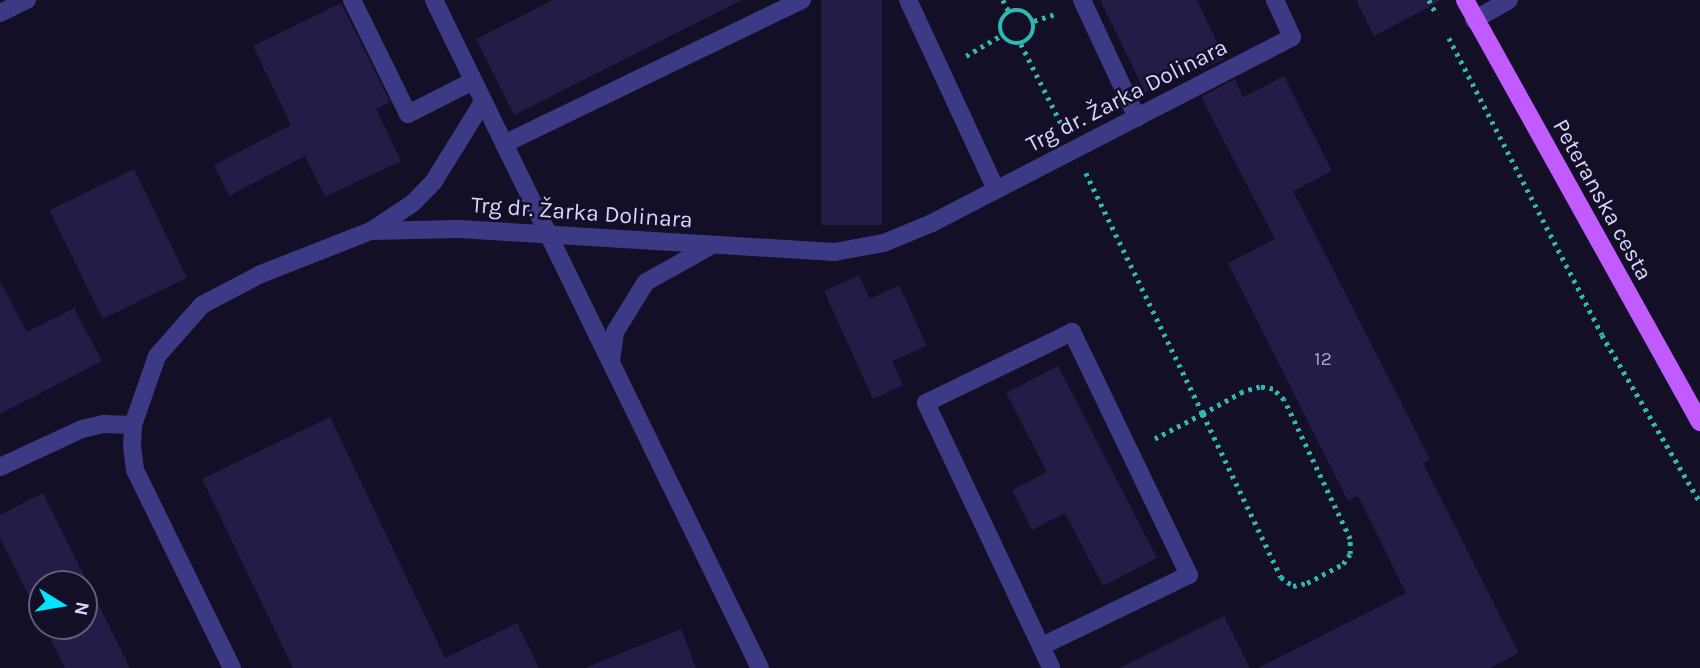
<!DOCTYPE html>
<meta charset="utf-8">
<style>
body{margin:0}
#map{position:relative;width:1700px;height:668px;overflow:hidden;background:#130f26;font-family:Karla,sans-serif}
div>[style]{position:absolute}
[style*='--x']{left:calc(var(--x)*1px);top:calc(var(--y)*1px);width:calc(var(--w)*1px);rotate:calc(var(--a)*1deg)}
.building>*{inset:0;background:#241b47;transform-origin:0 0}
.path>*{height:4.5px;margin-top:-2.25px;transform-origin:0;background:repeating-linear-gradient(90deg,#2fb8b0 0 3.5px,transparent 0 8.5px)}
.path>.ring{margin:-2.25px;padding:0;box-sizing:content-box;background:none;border:4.5px solid #2fb8b0;border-radius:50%}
.minor>*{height:18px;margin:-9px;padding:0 9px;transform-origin:9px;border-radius:9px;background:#3d3a85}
.major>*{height:18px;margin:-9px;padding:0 9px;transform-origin:9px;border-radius:9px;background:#c25bff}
span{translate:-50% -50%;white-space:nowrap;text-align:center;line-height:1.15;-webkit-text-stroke:5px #130f26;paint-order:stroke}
.number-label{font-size:19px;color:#aca6d1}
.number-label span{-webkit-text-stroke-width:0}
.street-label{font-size:23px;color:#d9d4ff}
.north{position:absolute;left:28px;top:570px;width:70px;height:70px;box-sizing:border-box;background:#130f26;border:2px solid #625e7d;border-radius:50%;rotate:101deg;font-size:19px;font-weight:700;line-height:28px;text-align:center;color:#d9d4ff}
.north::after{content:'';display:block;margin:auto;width:24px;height:32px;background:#00e5ff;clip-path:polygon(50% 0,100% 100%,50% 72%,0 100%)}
</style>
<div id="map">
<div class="building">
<i style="clip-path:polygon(553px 0,742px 0,514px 115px,476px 39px)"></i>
<i style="left:821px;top:0;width:61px;height:225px"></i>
<i style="clip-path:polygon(1100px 0,1197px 0,1225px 59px,1145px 92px)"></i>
<i style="clip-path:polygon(1356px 0,1442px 0,1374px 36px)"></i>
<i style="clip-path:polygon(341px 3px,390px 102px,376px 109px,401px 161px,325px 197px,305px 156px,229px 196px,214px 165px,291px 125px,253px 46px)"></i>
<i style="clip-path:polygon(1284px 76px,1332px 171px,1293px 191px,1430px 459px,1423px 463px,1519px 653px,1490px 668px,1258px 668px,1406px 593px,1358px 496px,1348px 501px,1228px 263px,1275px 239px,1201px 97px,1235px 79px,1243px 97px)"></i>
<i style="left:134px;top:169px;width:121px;height:94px;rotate:64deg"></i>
<i style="clip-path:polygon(859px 275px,870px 299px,899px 285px,927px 346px,892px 361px,903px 385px,873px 399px,824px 291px)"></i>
<i style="clip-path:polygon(0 281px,27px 332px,74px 308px,102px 361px,0 414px)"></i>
<i style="clip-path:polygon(1058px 366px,1157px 558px,1103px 586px,1065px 513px,1032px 530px,1012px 490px,1047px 472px,1006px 393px)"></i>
<i style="clip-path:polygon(330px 417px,445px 658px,517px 623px,539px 668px,293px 668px,202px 479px)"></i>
<i style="clip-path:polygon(43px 493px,130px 668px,65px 668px,44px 626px,84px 626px,84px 584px,42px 584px,42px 622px,0 538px,0 515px)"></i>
<i style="clip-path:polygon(1224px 616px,1250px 668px,1120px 668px)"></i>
<i style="clip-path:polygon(681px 629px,696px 668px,587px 668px,587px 667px)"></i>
</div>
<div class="path">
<i style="--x:1003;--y:0;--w:13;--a:63"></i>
<i style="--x:1429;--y:0;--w:17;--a:62"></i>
<i class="ring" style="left:1000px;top:10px;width:29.5px;height:29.5px"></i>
<i style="--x:1034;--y:21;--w:23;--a:-18"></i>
<i style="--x:1449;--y:38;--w:334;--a:62.7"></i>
<i style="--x:1602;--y:335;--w:194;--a:59.6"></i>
<i style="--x:1021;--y:44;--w:91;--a:63.2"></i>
<i style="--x:966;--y:56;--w:42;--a:-30.3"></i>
<i style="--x:1086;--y:173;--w:268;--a:64.1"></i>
<i style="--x:1203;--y:414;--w:181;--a:64.4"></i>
<i style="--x:1281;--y:577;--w:15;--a:37"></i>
<i style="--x:1293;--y:586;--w:14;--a:-12"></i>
<i style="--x:1307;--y:583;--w:41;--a:-27.8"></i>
<i style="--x:1343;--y:564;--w:12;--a:-55"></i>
<i style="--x:1350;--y:554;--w:15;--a:-90"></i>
<i style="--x:1350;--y:539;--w:154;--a:-115.4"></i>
<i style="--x:1284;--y:400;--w:16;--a:-135"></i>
<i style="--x:1273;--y:389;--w:13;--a:-171"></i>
<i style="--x:1260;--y:387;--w:18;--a:164"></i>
<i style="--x:1243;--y:392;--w:46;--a:151.2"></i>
<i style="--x:1203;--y:414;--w:54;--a:152.5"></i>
</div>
<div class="minor">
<i style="--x:352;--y:0;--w:127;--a:63.8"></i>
<i style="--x:408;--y:114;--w:73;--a:-26.9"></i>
<i style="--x:434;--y:0;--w:743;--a:63.99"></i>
<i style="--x:908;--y:0;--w:209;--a:65.1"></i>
<i style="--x:1082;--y:0;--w:130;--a:65"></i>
<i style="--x:0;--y:13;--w:30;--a:-26"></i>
<i style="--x:1474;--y:20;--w:40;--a:-29.7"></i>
<i style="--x:504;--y:144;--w:331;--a:-25.8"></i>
<i style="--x:371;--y:231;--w:50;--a:-33.7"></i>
<i style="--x:413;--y:203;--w:30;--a:-46"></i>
<i style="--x:434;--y:181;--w:93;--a:-58.2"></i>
<i style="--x:611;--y:361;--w:29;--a:-82"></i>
<i style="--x:615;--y:332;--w:59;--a:-58.2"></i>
<i style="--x:646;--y:282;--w:72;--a:-29.1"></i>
<i style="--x:0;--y:467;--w:90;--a:-24.9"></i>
<i style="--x:82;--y:429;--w:23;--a:-13"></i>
<i style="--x:104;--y:424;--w:29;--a:2"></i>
<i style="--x:1044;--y:645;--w:161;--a:-25.8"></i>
<i style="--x:1189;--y:575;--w:270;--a:-115.7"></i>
<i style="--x:1072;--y:332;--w:162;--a:154.1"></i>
<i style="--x:926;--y:403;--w:293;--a:64.7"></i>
<i style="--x:232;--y:668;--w:220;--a:-116.1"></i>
<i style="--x:135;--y:470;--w:23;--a:-97"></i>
<i style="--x:132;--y:447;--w:22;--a:-87"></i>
<i style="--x:133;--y:425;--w:73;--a:-70.8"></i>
<i style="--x:157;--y:356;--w:68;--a:-48.6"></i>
<i style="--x:202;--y:305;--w:67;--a:-27.7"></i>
<i style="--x:261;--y:274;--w:118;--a:-21.4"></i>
<i style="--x:371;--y:231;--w:88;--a:-1.3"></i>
<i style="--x:459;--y:229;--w:376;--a:3.5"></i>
<i style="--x:834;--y:252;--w:51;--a:-10.2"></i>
<i style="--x:884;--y:243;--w:52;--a:-22.6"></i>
<i style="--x:932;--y:223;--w:405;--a:-27.3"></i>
<i style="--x:1292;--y:37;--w:41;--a:-114.7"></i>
</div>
<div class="major">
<i style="--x:1465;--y:0;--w:483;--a:60.9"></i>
</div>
<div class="number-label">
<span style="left:1323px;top:360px">12</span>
</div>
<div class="street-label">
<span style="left:1127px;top:96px;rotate:-27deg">Trg dr. Žarka Dolinara</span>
<span style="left:1602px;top:200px;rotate:61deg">Peteranska cesta</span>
<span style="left:582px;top:213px;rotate:4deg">Trg dr. Žarka Dolinara</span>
</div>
<div class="north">N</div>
</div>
